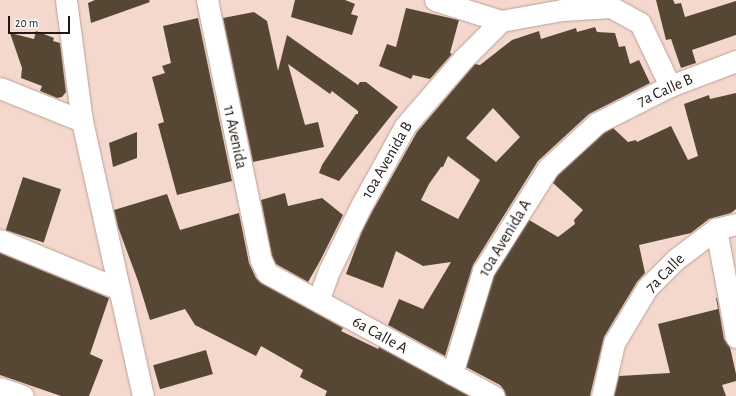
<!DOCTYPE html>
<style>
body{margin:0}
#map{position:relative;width:736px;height:396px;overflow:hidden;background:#f4d7cd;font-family:"Alegreya Sans",sans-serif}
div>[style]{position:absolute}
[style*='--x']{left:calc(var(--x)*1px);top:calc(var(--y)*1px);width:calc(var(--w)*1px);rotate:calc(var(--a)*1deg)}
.building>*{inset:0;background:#564735;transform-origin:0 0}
.roads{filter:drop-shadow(0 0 1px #bca097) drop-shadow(0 0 1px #bca097)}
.minor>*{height:21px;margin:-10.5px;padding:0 10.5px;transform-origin:10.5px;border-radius:10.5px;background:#fff}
span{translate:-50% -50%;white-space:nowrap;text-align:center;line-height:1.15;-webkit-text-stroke:4px #fff;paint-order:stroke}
.street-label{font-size:16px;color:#221815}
.scale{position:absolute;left:8px;top:16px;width:62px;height:18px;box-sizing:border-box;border:2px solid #221815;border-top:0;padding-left:5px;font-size:12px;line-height:14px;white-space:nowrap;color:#221815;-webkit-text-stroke:3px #fff;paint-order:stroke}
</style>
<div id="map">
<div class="building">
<i style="clip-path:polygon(95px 0,149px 0,150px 2px,91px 23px,88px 3px)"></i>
<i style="clip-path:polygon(295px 0,345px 0,355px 4px,351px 14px,358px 16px,352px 35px,291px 17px)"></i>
<i style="clip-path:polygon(656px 0,673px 0,675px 4px,681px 3px,685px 17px,736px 1px,736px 35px,692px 50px,696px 63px,681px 68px,671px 39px,666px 40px)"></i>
<i style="clip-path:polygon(406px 8px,459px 20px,450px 53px,452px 54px,430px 79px,413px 75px,411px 79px,379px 66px,387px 44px,396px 47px)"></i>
<i style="clip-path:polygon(254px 12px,267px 21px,278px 71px,287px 35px,358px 85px,360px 82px,366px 82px,398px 107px,339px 181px,319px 173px,322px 165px,356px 114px,358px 114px,358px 111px,332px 91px,330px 94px,288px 64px,305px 125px,318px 122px,324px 147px,253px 162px,223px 18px)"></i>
<i style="clip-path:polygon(198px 18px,232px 181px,177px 195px,158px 124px,164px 122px,152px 77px,165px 73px,162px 66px,171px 63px,163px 26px)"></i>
<i style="clip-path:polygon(evenodd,595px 27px,597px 32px,615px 33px,619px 47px,625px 46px,630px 64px,639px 60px,650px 83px,589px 114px,538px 161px,473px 265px,445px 356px,388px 325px,399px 299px,423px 309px,451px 262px,423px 266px,396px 251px,383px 288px,346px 274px,362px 231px,373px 210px,417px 132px,475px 64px,480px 65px,512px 40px,539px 31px,541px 39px,576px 28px,577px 32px,595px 27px,493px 108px,520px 137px,496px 162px,466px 138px,493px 108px,595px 27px,448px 156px,480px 180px,458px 219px,421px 200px,429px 184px,441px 167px,443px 167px,448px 156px)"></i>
<i style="clip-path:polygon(36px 31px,54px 38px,53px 41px,60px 43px,66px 92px,62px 97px,57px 98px,40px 91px,42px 86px,21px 78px,22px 68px,10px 33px,34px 39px)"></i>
<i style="clip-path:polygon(736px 93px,736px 209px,731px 213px,709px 219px,691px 233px,639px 245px,645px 273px,637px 282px,604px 337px,590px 396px,506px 396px,504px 390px,500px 385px,466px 367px,494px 276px,529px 220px,558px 237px,575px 224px,574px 220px,583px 210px,553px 183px,557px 176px,604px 133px,613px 128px,628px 142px,636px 140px,637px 142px,671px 126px,688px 160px,698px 156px,684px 104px,709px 95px,710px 99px)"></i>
<i style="clip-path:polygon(137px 132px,137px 158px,113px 167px,109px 143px)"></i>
<i style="left:23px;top:177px;width:40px;height:56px;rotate:18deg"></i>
<i style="clip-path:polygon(285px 193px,288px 206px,322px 198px,343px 215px,320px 261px,308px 282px,276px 264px,272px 256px,261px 200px)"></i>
<i style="clip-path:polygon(167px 194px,180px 230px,239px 213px,249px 263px,256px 278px,261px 283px,343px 328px,341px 331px,378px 349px,379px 347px,469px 396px,325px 396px,327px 391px,300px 377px,303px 370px,261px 346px,256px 356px,195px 325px,185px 309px,150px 320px,138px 281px,118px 227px,114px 210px)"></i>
<i style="clip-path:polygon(0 253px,109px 298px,90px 354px,103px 360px,89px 396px,61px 396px,0 375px)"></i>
<i style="clip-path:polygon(716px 298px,717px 298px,724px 339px,730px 347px,736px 374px,736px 381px,722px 385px,726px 396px,614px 396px,619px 376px,670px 373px,658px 324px,718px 309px)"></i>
<i style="left:206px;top:350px;width:25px;height:55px;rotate:74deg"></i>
</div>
<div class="roads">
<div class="minor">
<i style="--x:66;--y:0;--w:122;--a:82.5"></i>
<i style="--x:82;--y:121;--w:282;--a:77.5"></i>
<i style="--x:207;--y:0;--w:266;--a:78.3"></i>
<i style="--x:261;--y:260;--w:14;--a:65"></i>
<i style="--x:267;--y:273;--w:258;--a:28.5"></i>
<i style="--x:435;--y:0;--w:69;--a:17.7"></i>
<i style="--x:501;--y:21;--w:62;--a:-10.2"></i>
<i style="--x:562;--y:10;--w:49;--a:-3.5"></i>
<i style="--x:611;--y:7;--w:33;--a:29"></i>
<i style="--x:640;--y:23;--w:70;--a:64.5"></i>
<i style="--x:0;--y:88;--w:88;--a:21.9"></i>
<i style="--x:716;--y:229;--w:110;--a:79.5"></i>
<i style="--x:0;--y:240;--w:129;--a:22.4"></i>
<i style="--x:318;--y:301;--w:32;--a:-70"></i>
<i style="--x:329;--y:271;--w:75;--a:-63.8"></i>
<i style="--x:362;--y:204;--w:89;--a:-61.1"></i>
<i style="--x:405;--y:126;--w:89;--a:-49.1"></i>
<i style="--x:463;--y:59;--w:54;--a:-45"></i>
<i style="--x:452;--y:374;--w:108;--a:-73.2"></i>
<i style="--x:483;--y:271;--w:122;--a:-57.7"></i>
<i style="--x:548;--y:168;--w:67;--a:-42.6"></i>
<i style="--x:597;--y:123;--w:82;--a:-26.9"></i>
<i style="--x:670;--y:86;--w:71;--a:-20.7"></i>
<i style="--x:0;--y:388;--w:24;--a:19"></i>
<i style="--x:602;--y:396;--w:54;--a:-77.2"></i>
<i style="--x:614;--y:343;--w:64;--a:-59"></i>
<i style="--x:647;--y:288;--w:41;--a:-45"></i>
<i style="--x:676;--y:259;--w:50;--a:-36.9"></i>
<i style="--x:716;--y:229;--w:21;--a:-14"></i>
</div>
</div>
<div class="street-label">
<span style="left:665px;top:90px;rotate:-24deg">7a Calle B</span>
<span style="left:235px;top:137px;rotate:78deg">11 Avenida</span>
<span style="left:387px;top:160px;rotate:-60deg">10a Avenida B</span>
<span style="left:505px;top:238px;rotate:-59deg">10a Avenida A</span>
<span style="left:665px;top:273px;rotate:-45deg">7a Calle</span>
<span style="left:380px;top:335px;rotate:29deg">6a Calle A</span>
</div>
<div class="scale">20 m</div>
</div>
